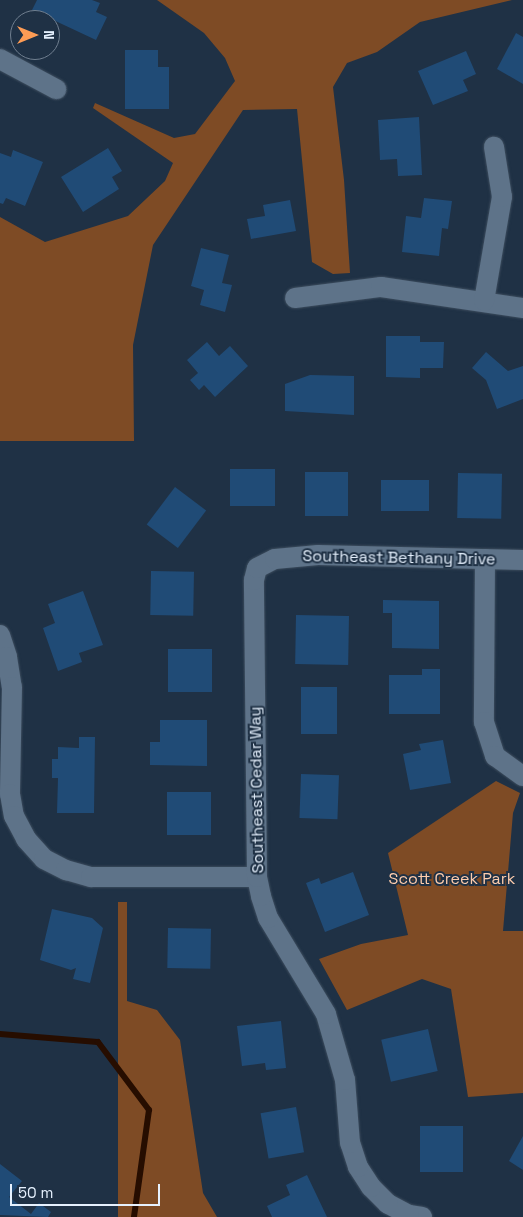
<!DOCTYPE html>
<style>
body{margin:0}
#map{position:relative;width:523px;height:1217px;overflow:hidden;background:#1f3145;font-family:"Space Grotesk",sans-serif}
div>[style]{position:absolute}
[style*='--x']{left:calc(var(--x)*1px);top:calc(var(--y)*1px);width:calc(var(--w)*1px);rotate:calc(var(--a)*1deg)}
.forest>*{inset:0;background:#7e4b25}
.stream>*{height:6px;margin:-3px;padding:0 3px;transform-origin:3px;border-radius:3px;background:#260d00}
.building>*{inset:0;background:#204b76;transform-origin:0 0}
.roads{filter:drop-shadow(0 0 1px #3d4d5e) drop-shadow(0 0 1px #3d4d5e)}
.minor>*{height:20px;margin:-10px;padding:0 10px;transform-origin:10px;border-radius:10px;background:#5e7389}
span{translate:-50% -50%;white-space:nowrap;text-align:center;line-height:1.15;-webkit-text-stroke:4px #1f3145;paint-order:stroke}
.street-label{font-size:16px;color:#e6f1fe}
.park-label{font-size:16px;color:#fecdad}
.north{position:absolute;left:10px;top:10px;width:50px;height:50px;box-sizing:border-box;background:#1f3145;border:1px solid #6f7e8f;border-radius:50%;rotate:90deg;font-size:14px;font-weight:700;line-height:20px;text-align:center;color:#e6f1fe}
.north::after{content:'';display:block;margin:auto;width:18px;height:22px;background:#fd9c55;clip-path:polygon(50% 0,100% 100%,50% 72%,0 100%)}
.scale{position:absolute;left:10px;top:1184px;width:150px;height:22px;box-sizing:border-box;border:2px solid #e6f1fe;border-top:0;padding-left:6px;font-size:15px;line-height:18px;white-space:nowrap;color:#e6f1fe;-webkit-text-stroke:4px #1f3145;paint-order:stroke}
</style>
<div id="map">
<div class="forest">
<i style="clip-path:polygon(157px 0,512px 0,420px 22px,377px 52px,347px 63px,333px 87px,344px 180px,350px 273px,333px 274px,312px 262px,297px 109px,243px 110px,153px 245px,133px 345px,134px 441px,0 441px,0 217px,45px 242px,128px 216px,165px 181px,173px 163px,93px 108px,95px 103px,174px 138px,195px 134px,235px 81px,225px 58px,204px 33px)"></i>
<i style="clip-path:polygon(496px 781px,520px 793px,513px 813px,503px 931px,523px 931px,523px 1093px,468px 1097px,451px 989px,422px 979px,347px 1010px,319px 959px,361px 944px,408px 935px,388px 853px)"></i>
<i style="clip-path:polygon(118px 902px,127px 902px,127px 1001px,157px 1010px,180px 1040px,203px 1193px,217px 1217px,118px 1217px)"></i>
</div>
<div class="stream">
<i style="--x:0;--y:1034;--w:98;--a:4.7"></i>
<i style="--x:98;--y:1042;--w:85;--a:53.1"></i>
<i style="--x:149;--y:1110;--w:108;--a:98"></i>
</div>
<div class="building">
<i style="clip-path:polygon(37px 0,92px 0,100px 3px,96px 12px,107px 17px,96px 40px,32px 10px)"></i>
<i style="clip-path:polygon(516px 33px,523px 37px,523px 84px,497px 69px)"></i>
<i style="clip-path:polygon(125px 50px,158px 50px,158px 67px,169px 67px,169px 109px,125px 109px)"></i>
<i style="clip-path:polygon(466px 51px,476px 74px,463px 80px,468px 91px,433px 105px,418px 71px)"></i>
<i style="clip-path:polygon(419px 117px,422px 175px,398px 176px,397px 159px,380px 160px,378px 120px)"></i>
<i style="clip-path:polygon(108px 148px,122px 171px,112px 177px,119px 189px,83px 212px,61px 177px)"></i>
<i style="clip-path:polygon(13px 150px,43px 162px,25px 206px,6px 198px,3px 204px,0 203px,0 153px,11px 157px)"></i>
<i style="clip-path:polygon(424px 198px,452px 201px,448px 229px,442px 228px,439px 256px,402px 252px,406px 216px,421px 218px)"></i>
<i style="clip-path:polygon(290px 200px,296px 231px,251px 239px,247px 219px,265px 216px,263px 205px)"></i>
<i style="clip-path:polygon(201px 248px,229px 255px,222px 283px,232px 285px,225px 312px,200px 305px,204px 290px,191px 286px)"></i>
<i style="clip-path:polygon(386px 336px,420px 336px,420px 342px,444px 342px,443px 368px,420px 368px,420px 378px,386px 377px)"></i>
<i style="clip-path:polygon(207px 342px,219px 356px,230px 346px,248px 366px,215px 397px,204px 385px,199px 390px,190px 380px,198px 373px,187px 360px)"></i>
<i style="clip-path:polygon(486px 352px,508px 371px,523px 366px,523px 399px,497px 409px,486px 380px,472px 368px)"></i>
<i style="clip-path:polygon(310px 375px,354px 376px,354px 415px,285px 411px,285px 384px)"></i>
<i style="left:230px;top:469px;width:45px;height:37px"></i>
<i style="left:305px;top:472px;width:43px;height:44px"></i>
<i style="left:458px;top:473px;width:44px;height:45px;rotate:1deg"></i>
<i style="left:381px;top:480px;width:48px;height:31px"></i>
<i style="left:175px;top:487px;width:39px;height:47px;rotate:37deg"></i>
<i style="left:151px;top:571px;width:43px;height:44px;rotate:1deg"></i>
<i style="clip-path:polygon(83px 591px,103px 645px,79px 653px,82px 662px,58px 671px,43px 628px,55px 623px,48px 604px)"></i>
<i style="clip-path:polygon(383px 600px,439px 601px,439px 649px,392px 648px,392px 613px,383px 613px)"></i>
<i style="left:296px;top:615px;width:53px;height:49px;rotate:1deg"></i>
<i style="left:168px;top:649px;width:44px;height:43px"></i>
<i style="clip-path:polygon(422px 669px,440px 669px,440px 714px,389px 714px,389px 675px,422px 675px)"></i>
<i style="left:301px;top:687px;width:36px;height:47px"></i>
<i style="clip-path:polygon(160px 720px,207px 720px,207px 766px,150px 765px,150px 742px,160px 742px)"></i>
<i style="clip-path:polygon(79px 737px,95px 737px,94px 813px,57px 813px,58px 778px,52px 778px,52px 759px,58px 759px,58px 747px,79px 748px)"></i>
<i style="clip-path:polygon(443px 740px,451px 783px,410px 790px,403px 754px,421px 750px,419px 744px)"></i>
<i style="left:301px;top:774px;width:38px;height:44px;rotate:2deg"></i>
<i style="left:167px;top:792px;width:44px;height:43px"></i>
<i style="clip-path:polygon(353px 872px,369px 915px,325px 932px,306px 883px,319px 878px,321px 884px)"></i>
<i style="clip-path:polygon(52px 909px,92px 918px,103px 928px,90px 983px,73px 979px,76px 968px,71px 970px,40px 960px)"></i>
<i style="left:168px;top:928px;width:43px;height:40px;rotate:1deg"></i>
<i style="clip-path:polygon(281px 1021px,286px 1068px,266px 1070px,265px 1063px,242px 1066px,237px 1026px)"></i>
<i style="left:428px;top:1029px;width:43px;height:48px;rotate:77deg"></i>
<i style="left:296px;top:1107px;width:46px;height:36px;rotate:80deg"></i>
<i style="left:420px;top:1126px;width:43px;height:46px"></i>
<i style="clip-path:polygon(523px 1136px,523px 1170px,509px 1161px)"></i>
<i style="clip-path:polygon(0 1164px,22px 1181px,9px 1197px,31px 1214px,39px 1203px,51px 1212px,48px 1217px,0 1215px)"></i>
<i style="clip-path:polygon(307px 1175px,327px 1217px,272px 1217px,267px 1206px,290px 1195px,286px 1185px)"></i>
</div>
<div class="roads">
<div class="minor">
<i style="--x:0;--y:59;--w:64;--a:28.2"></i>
<i style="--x:295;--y:298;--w:87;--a:-7.3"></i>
<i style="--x:381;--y:287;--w:144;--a:8.4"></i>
<i style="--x:484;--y:301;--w:106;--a:-80.2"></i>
<i style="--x:502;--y:197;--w:51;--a:-99.1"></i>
<i style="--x:485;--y:559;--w:163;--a:90.4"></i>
<i style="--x:484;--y:722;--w:36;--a:72"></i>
<i style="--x:495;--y:756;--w:34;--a:36"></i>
<i style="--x:0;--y:635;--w:23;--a:72"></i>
<i style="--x:7;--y:657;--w:30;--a:81"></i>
<i style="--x:12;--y:687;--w:107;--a:91.1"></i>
<i style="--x:10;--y:794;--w:22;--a:80"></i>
<i style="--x:14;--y:816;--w:26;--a:62"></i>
<i style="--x:26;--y:839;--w:27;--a:48"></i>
<i style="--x:44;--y:859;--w:25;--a:27"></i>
<i style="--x:66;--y:870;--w:26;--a:16"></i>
<i style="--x:91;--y:877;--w:166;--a:0"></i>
<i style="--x:422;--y:1217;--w:13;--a:-171"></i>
<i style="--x:409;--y:1215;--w:24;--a:-152"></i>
<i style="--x:388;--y:1204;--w:24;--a:-135"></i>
<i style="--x:371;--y:1187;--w:24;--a:-123"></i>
<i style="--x:358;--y:1167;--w:25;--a:-108"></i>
<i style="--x:350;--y:1143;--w:63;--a:-94.5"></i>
<i style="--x:345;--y:1080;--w:69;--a:-106.1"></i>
<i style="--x:326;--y:1014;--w:112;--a:-121.1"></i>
<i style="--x:268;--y:918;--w:23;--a:-108"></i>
<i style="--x:261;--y:896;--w:19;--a:-102"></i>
<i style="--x:257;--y:877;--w:297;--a:-90.6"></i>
<i style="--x:254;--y:580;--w:12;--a:-76"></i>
<i style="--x:257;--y:568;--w:20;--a:-27"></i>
<i style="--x:275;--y:559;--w:43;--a:-5.3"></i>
<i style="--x:318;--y:555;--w:205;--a:1.4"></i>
</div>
</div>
<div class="street-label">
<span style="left:399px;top:558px;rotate:1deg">Southeast Bethany Drive</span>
<span style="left:257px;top:790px;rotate:-91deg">Southeast Cedar Way</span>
</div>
<div class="park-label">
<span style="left:452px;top:879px">Scott Creek Park</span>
</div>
<div class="north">N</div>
<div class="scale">50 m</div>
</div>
